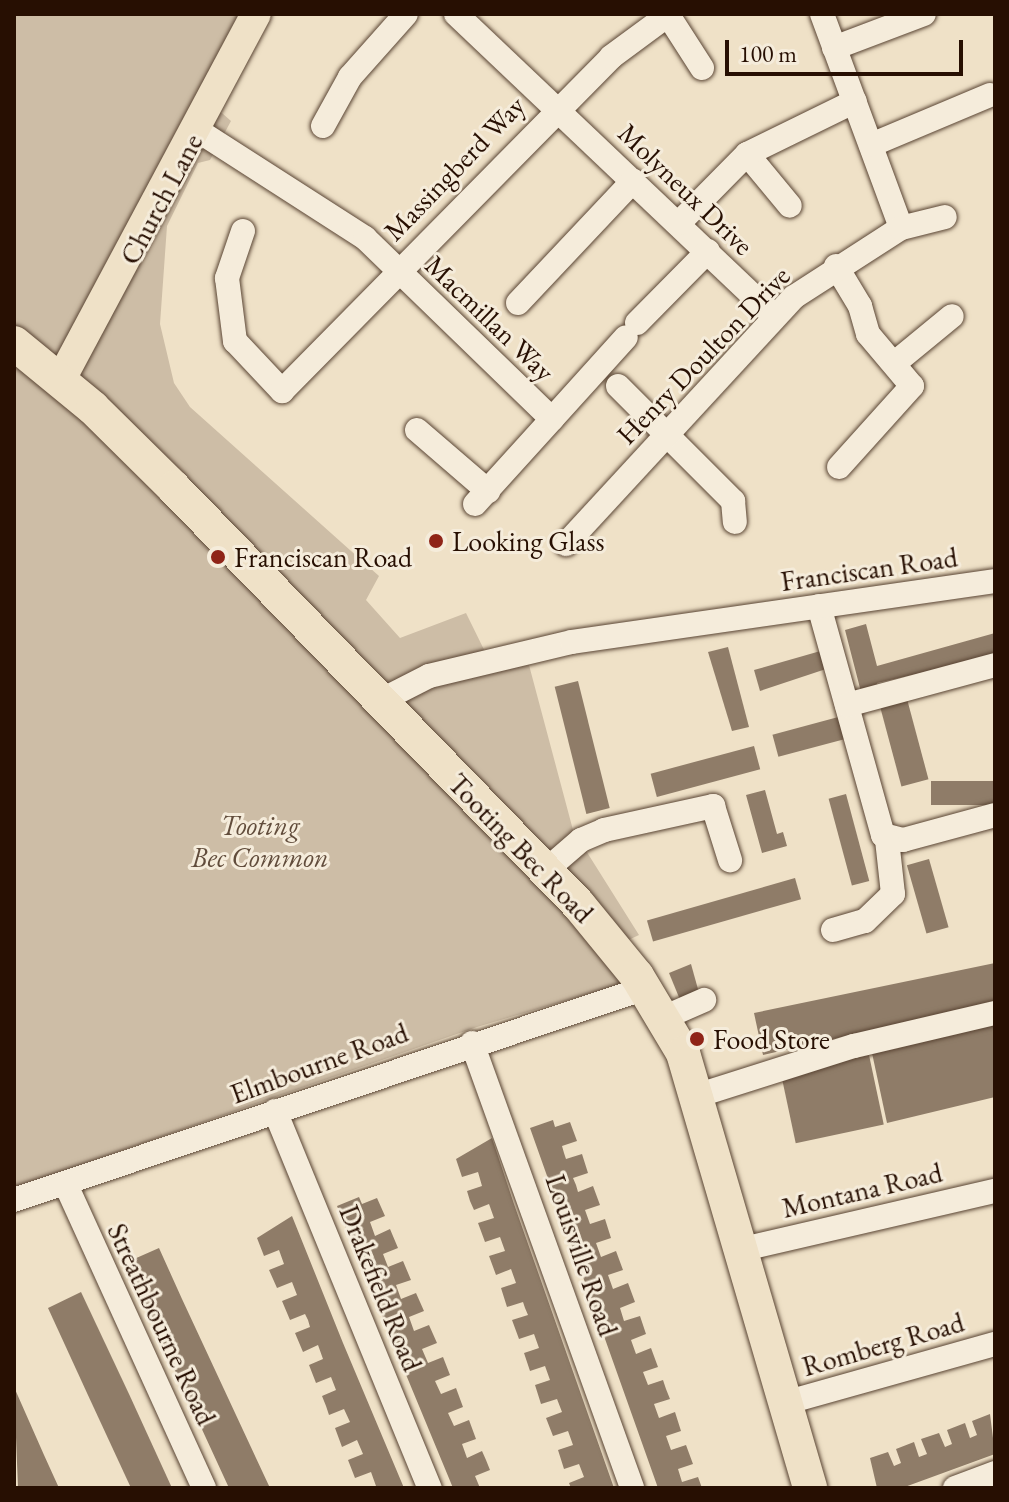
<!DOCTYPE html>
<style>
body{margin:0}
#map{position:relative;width:1009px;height:1502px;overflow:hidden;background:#efe1c7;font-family:"EB Garamond",serif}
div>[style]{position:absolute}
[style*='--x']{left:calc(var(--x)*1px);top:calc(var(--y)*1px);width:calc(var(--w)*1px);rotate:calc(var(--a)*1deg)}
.green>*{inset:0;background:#cdbda6}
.building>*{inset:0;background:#8f7c68;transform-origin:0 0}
.roads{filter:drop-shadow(0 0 2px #594433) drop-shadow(0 0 2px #594433)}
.minor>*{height:24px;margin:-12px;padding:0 12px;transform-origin:12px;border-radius:12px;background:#f5ecdb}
.major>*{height:30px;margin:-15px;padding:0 15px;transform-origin:15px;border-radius:15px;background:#efe1c7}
.highway>*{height:34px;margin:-17px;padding:0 17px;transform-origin:17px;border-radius:17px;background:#efe1c7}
.dots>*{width:22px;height:22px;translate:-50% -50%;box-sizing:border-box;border:4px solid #f5ecdb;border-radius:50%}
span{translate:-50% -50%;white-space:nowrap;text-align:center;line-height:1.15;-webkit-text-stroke:6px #f5ecdb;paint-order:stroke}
.street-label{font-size:28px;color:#270f02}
.poi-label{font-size:28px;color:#270f02}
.left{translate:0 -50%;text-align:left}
.park-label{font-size:28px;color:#614c3b;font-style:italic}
.frame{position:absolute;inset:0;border:16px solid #270f02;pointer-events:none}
.scale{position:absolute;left:725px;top:40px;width:238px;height:36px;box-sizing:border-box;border:4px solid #270f02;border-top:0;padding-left:10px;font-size:24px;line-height:28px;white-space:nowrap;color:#270f02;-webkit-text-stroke:6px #f5ecdb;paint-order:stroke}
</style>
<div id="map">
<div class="green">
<i style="clip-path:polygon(14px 14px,249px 14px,205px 98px,231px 121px,210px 160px,198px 163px,167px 226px,160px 324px,174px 383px,190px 407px,379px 576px,366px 600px,400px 638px,466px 613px,494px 670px,529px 665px,573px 830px,639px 935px,601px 953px,629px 982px,477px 1027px,14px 1188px)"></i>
</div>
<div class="building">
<i style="clip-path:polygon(866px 624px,877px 666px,995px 633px,995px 656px,877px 683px,878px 687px,861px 692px,845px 630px)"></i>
<i style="clip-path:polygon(728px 647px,749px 727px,732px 731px,708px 652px)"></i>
<i style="clip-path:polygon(824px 650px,829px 668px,760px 691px,754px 670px)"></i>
<i style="left:578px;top:681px;width:131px;height:24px;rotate:76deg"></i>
<i style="left:907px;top:699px;width:83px;height:28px;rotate:75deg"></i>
<i style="left:842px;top:716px;width:23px;height:72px;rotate:75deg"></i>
<i style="left:754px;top:746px;width:24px;height:107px;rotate:75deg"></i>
<i style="left:995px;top:781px;width:24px;height:64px;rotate:90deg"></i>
<i style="clip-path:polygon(765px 790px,777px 834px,783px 832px,787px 846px,762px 853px,746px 795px)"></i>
<i style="left:846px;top:794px;width:90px;height:18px;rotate:75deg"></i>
<i style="left:929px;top:859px;width:71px;height:23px;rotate:74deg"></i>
<i style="left:795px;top:878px;width:22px;height:154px;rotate:74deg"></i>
<i style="clip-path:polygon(995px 963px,995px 1002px,763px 1055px,754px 1013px)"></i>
<i style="clip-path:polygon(691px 964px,701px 1000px,683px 1007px,669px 973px)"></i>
<i style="clip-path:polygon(995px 1024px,995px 1097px,887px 1123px,872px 1053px)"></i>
<i style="left:869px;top:1055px;width:71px;height:90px;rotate:78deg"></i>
<i style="clip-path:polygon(553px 1120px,555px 1127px,570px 1122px,577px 1141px,562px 1146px,564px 1153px,566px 1159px,582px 1154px,588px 1173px,573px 1178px,576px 1185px,578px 1192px,593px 1186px,600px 1205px,585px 1210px,590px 1224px,605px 1219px,611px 1238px,596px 1243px,601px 1257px,616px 1251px,623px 1270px,608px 1275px,613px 1289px,628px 1283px,635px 1302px,620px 1308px,624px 1321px,640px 1316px,646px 1334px,631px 1340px,636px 1354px,651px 1348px,658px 1367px,643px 1372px,648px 1385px,663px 1380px,666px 1389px,670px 1399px,654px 1404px,659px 1418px,675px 1412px,681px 1431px,666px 1436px,671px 1450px,686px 1445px,693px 1464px,678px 1469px,682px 1482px,698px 1477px,702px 1488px,658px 1488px,530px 1128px)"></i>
<i style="clip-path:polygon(492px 1138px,514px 1204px,614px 1488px,571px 1488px,569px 1483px,584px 1477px,579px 1464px,564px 1469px,558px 1450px,573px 1445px,568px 1431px,553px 1436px,546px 1418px,562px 1412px,557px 1399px,541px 1404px,535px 1385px,550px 1380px,545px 1366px,530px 1371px,524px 1353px,539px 1348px,534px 1334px,519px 1339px,512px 1320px,528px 1315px,525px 1308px,523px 1302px,507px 1307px,501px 1288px,516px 1283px,511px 1269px,496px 1275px,489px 1256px,505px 1251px,500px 1237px,485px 1242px,478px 1223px,494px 1218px,489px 1204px,474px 1210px,470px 1201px,467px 1191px,482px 1186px,478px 1172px,462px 1177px,456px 1159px)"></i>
<i style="clip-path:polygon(359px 1197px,362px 1204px,377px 1198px,385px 1216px,370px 1222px,375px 1236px,390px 1229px,398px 1248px,383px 1254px,388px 1267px,403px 1261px,411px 1280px,396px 1285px,401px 1299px,416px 1293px,424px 1311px,409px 1317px,414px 1331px,429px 1325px,437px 1343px,422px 1349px,428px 1363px,443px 1357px,450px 1375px,435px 1381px,441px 1394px,456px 1388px,463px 1407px,448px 1413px,454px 1426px,469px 1420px,476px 1439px,462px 1444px,467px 1458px,482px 1451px,486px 1460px,490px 1470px,475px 1476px,480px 1488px,453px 1488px,402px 1365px,337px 1206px)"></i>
<i style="clip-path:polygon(292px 1216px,343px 1343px,404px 1488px,371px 1488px,376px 1486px,371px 1472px,355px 1478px,348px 1460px,363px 1454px,357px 1440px,342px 1447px,335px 1428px,350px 1422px,344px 1409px,329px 1415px,326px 1406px,322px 1396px,336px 1390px,331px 1377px,316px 1383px,309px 1365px,323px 1359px,318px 1345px,303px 1352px,295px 1333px,310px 1327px,308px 1320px,305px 1314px,290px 1320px,282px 1301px,297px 1295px,292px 1282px,277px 1288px,269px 1270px,284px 1264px,279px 1250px,264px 1256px,257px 1238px)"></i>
<i style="clip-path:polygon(159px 1248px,182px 1299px,270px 1488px,229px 1488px,141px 1297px,125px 1263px)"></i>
<i style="clip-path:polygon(81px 1292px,129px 1394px,172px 1488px,131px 1488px,87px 1393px,48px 1308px)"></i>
<i style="clip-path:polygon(14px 1387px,44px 1455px,59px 1488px,18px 1488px)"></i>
<i style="clip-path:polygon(990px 1414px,995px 1454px,902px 1488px,877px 1488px,870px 1458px,888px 1452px,894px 1466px,901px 1463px,896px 1449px,914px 1442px,919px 1457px,927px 1454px,921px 1439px,939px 1433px,945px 1447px,952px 1444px,947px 1430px,965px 1423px,970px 1438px,977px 1435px,972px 1421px)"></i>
</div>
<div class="roads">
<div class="minor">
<i style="--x:456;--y:14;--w:439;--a:43.5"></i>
<i style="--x:822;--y:14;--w:228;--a:69.7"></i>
<i style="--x:834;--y:48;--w:96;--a:-20.7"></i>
<i style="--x:323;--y:126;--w:56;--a:-61.1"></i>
<i style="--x:350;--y:77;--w:84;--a:-48.4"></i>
<i style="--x:197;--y:130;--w:200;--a:32.7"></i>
<i style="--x:365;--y:238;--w:260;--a:44.1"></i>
<i style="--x:552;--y:419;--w:110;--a:-47.9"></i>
<i style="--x:871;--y:145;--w:129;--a:-22.8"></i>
<i style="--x:747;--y:154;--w:67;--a:50.4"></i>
<i style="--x:679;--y:223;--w:97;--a:-45.4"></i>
<i style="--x:747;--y:154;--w:120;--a:-26.1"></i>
<i style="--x:243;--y:231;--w:50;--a:108.8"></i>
<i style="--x:227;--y:278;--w:64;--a:82.8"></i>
<i style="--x:235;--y:341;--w:69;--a:46.8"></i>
<i style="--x:282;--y:391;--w:469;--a:-45.4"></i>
<i style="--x:611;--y:57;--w:71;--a:-36.4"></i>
<i style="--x:668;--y:15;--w:63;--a:57.3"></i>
<i style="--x:836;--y:266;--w:47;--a:59"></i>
<i style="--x:860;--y:306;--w:29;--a:74"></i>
<i style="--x:868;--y:334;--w:68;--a:49.8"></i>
<i style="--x:912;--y:386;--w:109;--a:132"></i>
<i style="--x:518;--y:303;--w:168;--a:-46.7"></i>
<i style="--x:637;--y:323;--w:101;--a:-45.4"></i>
<i style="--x:896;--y:362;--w:72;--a:-39.4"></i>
<i style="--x:618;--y:386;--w:163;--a:45"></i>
<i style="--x:733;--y:501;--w:21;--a:85"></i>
<i style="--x:417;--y:430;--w:94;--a:40.7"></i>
<i style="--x:475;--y:504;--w:115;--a:-47.8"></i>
<i style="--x:566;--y:544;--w:336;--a:-47.3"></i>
<i style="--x:794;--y:297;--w:127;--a:-32.8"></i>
<i style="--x:901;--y:228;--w:45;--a:-14"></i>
<i style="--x:819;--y:606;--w:238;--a:74.4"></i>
<i style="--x:883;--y:835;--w:21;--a:14"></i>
<i style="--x:903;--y:840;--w:95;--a:-15.2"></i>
<i style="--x:380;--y:701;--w:55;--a:-27"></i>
<i style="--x:429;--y:676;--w:147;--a:-13.4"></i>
<i style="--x:572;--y:642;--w:427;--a:-8.2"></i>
<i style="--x:847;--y:705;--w:153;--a:-15.1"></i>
<i style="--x:545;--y:871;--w:48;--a:-40.7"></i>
<i style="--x:581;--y:840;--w:25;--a:-23"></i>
<i style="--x:604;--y:830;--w:112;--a:-12.4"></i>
<i style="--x:713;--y:806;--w:57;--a:72.5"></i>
<i style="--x:833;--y:930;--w:33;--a:-16"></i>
<i style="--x:865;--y:921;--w:39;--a:-44"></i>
<i style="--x:893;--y:894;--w:54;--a:-96.3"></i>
<i style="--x:663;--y:1018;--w:45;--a:-23.7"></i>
<i style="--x:472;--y:1043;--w:473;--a:70.2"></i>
<i style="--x:696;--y:1096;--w:166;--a:-17.6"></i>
<i style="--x:854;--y:1046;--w:145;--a:-13.2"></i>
<i style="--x:275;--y:1111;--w:408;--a:67.7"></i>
<i style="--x:66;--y:1185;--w:333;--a:65.5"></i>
<i style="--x:14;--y:1200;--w:666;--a:-18.57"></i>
<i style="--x:743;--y:1249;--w:259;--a:-13"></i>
<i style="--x:788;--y:1402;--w:215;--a:-15.7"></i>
<i style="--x:955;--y:1488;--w:43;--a:-20.6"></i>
</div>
<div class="major">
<i style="--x:60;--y:381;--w:416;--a:-61.9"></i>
</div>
<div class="highway">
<i style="--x:14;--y:343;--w:102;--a:39.4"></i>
<i style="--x:93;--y:408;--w:114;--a:44.6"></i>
<i style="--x:174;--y:488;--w:580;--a:45.84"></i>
<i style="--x:578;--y:904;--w:93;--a:50.7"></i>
<i style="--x:637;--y:976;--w:90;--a:59.1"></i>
<i style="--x:683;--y:1053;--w:453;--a:73.7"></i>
</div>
</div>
<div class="dots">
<i style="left:436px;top:541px;background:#8f2418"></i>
<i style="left:218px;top:557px;background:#8f2418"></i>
<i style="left:697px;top:1039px;background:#8f2418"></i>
</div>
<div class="street-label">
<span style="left:454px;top:168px;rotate:-46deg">Massingberd Way</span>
<span style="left:686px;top:189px;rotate:44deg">Molyneux Drive</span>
<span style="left:161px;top:199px;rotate:-62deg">Church Lane</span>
<span style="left:490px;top:318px;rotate:44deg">Macmillan Way</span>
<span style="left:703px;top:355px;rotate:-46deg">Henry Doulton Drive</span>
<span style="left:869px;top:569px;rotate:-8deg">Franciscan Road</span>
<span style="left:521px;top:848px;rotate:46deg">Tooting Bec Road</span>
<span style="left:319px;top:1063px;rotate:-20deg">Elmbourne Road</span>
<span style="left:862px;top:1190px;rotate:-13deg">Montana Road</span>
<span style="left:582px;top:1255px;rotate:71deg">Louisville Road</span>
<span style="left:381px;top:1288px;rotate:68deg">Drakefield Road</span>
<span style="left:162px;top:1324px;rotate:65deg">Streathbourne Road</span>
<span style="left:883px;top:1344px;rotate:-16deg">Romberg Road</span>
</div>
<div class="poi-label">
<span class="left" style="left:452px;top:541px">Looking Glass</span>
<span class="left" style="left:234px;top:557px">Franciscan Road</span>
<span class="left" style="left:713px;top:1039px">Food Store</span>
</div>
<div class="park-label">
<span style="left:260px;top:841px">Tooting<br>Bec Common</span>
</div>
<div class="frame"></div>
<div class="scale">100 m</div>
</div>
